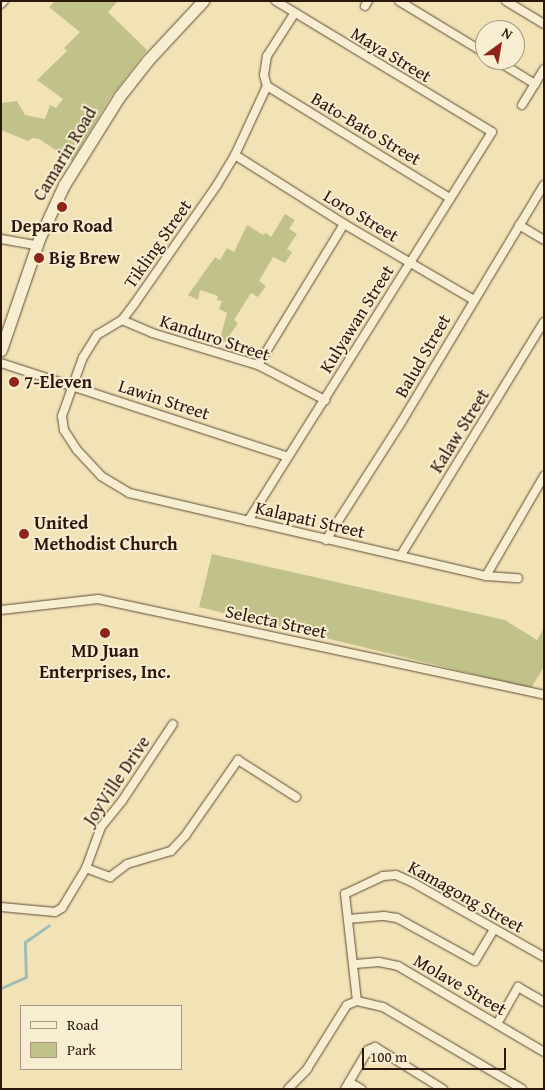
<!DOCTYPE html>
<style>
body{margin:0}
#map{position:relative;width:545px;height:1090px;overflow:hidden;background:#f2e3b6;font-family:"Gentium Book Plus",serif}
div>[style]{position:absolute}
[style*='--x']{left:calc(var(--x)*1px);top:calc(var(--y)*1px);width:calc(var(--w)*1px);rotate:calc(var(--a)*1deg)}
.green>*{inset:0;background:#c0c28a}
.stream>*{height:3px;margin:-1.5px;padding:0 1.5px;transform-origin:1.5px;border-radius:1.5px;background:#a1bbba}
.roads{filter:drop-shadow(0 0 1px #5e4a36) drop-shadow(0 0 1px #5e4a36)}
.street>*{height:8px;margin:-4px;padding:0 4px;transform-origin:4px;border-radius:4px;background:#f7edd0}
.secondary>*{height:11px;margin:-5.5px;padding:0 5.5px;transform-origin:5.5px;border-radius:5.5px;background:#f7edd0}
.dots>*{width:14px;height:14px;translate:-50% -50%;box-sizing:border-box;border:2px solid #f7edd0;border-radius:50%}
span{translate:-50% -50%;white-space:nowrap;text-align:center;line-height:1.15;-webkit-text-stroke:4px #f7edd0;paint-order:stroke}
.street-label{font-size:18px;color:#2c170c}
.poi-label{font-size:18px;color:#2c170c;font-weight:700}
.left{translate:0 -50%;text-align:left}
.frame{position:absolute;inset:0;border:2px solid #2c170c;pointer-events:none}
.legend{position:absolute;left:20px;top:1005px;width:162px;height:65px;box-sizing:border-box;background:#f7edd0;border:1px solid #a69782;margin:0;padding:6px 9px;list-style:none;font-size:15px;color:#2c170c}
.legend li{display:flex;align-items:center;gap:10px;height:25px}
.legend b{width:25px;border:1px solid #a69782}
.north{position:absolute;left:475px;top:20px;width:50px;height:50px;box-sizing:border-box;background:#f7edd0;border:1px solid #a69782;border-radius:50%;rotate:32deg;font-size:14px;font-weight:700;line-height:20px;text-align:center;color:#2c170c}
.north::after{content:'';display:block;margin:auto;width:18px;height:22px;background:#8f2418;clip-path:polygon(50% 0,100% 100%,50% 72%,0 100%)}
.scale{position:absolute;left:362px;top:1048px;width:144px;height:22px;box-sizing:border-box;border:2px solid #2c170c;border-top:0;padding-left:6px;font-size:15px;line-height:18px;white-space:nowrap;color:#2c170c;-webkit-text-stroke:4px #f7edd0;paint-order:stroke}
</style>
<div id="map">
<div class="green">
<i style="clip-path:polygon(55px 1px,118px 1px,108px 12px,147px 50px,110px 98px,72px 161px,39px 139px,33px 138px,28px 141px,1px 130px,2px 103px,17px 101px,25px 115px,45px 119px,50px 105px,56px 108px,63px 99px,37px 80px,67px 51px,64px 48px,80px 32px,49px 7px)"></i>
<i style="clip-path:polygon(285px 214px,295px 220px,289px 229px,297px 234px,287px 249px,292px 252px,285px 263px,273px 257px,259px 281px,266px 286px,258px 297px,251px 293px,234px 320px,238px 323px,225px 342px,220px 339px,227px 313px,219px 309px,222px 301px,217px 300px,218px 296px,200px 290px,198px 300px,188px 295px,215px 257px,220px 260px,227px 248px,234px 252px,247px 225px,263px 235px,266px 233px,271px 237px)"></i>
<i style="clip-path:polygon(212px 554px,505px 620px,537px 640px,544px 628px,544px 667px,531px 688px,199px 607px)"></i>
</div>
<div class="stream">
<i style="--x:1;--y:988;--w:27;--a:-24"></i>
<i style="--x:26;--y:977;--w:35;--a:-92"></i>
<i style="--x:25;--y:942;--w:29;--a:-35"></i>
</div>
<div class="roads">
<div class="street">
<i style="--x:399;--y:1;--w:100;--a:31.2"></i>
<i style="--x:506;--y:1;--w:44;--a:31.2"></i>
<i style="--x:1;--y:4;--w:4;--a:-45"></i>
<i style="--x:365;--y:6;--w:6;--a:-59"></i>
<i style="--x:294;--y:14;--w:50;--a:122.7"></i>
<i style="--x:267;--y:56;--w:19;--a:99"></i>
<i style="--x:264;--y:75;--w:11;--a:75"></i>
<i style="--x:267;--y:86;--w:76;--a:114.9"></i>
<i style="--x:235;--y:155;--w:35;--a:121"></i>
<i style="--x:217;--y:185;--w:144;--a:124.8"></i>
<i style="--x:135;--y:303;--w:21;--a:127"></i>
<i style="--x:122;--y:320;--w:29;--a:149"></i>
<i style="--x:97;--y:335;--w:26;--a:122"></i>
<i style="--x:83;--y:357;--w:63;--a:109.6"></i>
<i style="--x:62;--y:416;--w:14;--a:82"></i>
<i style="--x:64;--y:430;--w:24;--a:57"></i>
<i style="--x:77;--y:450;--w:35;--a:47"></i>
<i style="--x:101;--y:476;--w:33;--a:31"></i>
<i style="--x:129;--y:493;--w:367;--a:13.1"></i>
<i style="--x:486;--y:576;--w:32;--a:4"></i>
<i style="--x:496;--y:60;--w:46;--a:31.6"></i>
<i style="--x:267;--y:86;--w:215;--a:31.5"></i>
<i style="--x:522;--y:105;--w:42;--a:-58.6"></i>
<i style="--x:235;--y:155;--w:129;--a:32.3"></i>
<i style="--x:344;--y:224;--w:151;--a:30.3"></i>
<i style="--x:519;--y:225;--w:29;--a:31"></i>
<i style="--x:1;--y:239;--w:36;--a:10"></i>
<i style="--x:122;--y:320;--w:33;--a:23"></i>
<i style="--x:152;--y:333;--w:111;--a:16.8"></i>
<i style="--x:258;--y:365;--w:76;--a:27.6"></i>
<i style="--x:1;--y:363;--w:302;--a:18.1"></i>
<i style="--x:258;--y:365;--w:165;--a:-58.6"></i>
<i style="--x:248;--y:521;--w:459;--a:-57.9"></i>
<i style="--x:492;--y:132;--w:253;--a:-148.8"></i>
<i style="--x:326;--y:540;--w:141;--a:-57.4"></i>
<i style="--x:402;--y:421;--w:275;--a:-59"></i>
<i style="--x:401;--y:555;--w:273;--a:-58.5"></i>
<i style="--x:486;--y:576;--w:116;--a:-59.9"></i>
<i style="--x:1;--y:610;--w:98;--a:-6.5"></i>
<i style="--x:98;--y:599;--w:456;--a:12.1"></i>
<i style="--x:86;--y:868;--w:26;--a:21"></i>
<i style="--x:110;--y:877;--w:21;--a:-37"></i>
<i style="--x:127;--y:864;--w:46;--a:-16.5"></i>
<i style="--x:171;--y:851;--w:21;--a:-47"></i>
<i style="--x:185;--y:836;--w:93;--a:-55.1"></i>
<i style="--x:238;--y:760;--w:69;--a:32.5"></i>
<i style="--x:1;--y:907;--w:54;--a:5.3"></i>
<i style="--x:55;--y:912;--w:8;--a:-30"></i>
<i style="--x:62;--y:908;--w:47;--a:-59"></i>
<i style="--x:86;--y:868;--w:44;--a:-69.9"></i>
<i style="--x:101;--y:827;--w:33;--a:-51"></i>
<i style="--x:122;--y:801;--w:92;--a:-56.5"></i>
<i style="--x:348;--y:919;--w:36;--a:-5"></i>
<i style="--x:384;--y:916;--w:13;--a:9"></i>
<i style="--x:397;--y:918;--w:89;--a:28.9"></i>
<i style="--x:475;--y:961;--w:37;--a:-59"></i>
<i style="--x:355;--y:964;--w:24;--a:-5"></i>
<i style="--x:379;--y:962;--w:19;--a:12"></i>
<i style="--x:398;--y:966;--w:169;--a:30.5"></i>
<i style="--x:357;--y:1001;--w:108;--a:-96.4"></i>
<i style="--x:345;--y:894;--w:42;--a:-25.3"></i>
<i style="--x:383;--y:876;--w:13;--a:-4"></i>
<i style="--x:396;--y:875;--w:17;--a:24"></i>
<i style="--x:412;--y:882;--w:152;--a:29.6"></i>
<i style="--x:497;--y:1024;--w:43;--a:-60.4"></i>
<i style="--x:518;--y:987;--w:30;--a:30"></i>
<i style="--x:349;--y:1082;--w:14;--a:30"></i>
<i style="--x:288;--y:1089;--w:28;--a:-46"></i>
<i style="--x:307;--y:1069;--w:75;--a:-58"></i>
<i style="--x:347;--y:1005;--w:11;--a:-22"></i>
<i style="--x:357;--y:1001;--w:27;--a:13"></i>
<i style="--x:383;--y:1007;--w:161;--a:30.5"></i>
<i style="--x:345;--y:1089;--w:45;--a:-59.5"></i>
<i style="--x:368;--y:1050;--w:8;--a:-23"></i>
<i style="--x:375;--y:1047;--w:80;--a:31.7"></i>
</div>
<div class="secondary">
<i style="--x:1;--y:350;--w:117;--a:-71.1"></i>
<i style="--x:39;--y:239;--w:60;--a:-65.2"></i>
<i style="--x:64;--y:185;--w:104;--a:-58"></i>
<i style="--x:119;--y:97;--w:47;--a:-51.9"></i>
<i style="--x:148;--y:60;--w:81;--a:-47"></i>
</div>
</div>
<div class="dots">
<i style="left:62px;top:207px;background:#8f2418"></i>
<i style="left:39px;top:258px;background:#8f2418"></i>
<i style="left:14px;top:382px;background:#8f2418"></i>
<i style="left:24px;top:534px;background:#8f2418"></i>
<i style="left:105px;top:633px;background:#8f2418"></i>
</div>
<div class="street-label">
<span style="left:391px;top:55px;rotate:31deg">Maya Street</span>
<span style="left:366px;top:129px;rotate:31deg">Bato-Bato Street</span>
<span style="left:65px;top:154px;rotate:-59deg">Camarin Road</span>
<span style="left:361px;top:216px;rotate:31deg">Loro Street</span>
<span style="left:158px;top:244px;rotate:-55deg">Tikling Street</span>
<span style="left:357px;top:319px;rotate:-58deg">Kulyawan Street</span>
<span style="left:215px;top:338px;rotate:18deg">Kanduro Street</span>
<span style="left:423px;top:356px;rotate:-60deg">Balud Street</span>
<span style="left:164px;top:400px;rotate:18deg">Lawin Street</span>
<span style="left:460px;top:431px;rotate:-58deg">Kalaw Street</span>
<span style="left:310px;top:520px;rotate:13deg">Kalapati Street</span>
<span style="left:276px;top:622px;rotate:12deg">Selecta Street</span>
<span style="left:117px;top:781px;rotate:-56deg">JoyVille Drive</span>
<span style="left:466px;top:897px;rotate:29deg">Kamagong Street</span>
<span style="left:460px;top:985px;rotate:30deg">Molave Street</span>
</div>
<div class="poi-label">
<span style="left:62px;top:226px">Deparo Road</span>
<span class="left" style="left:49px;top:258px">Big Brew</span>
<span class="left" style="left:24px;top:382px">7-Eleven</span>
<span class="left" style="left:34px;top:534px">United<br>Methodist Church</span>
<span style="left:105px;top:662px">MD Juan<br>Enterprises, Inc.</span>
</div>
<div class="frame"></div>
<ul class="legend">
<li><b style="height:6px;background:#f7edd0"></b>Road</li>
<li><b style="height:14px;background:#c0c28a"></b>Park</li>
</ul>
<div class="north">N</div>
<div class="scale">100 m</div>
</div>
